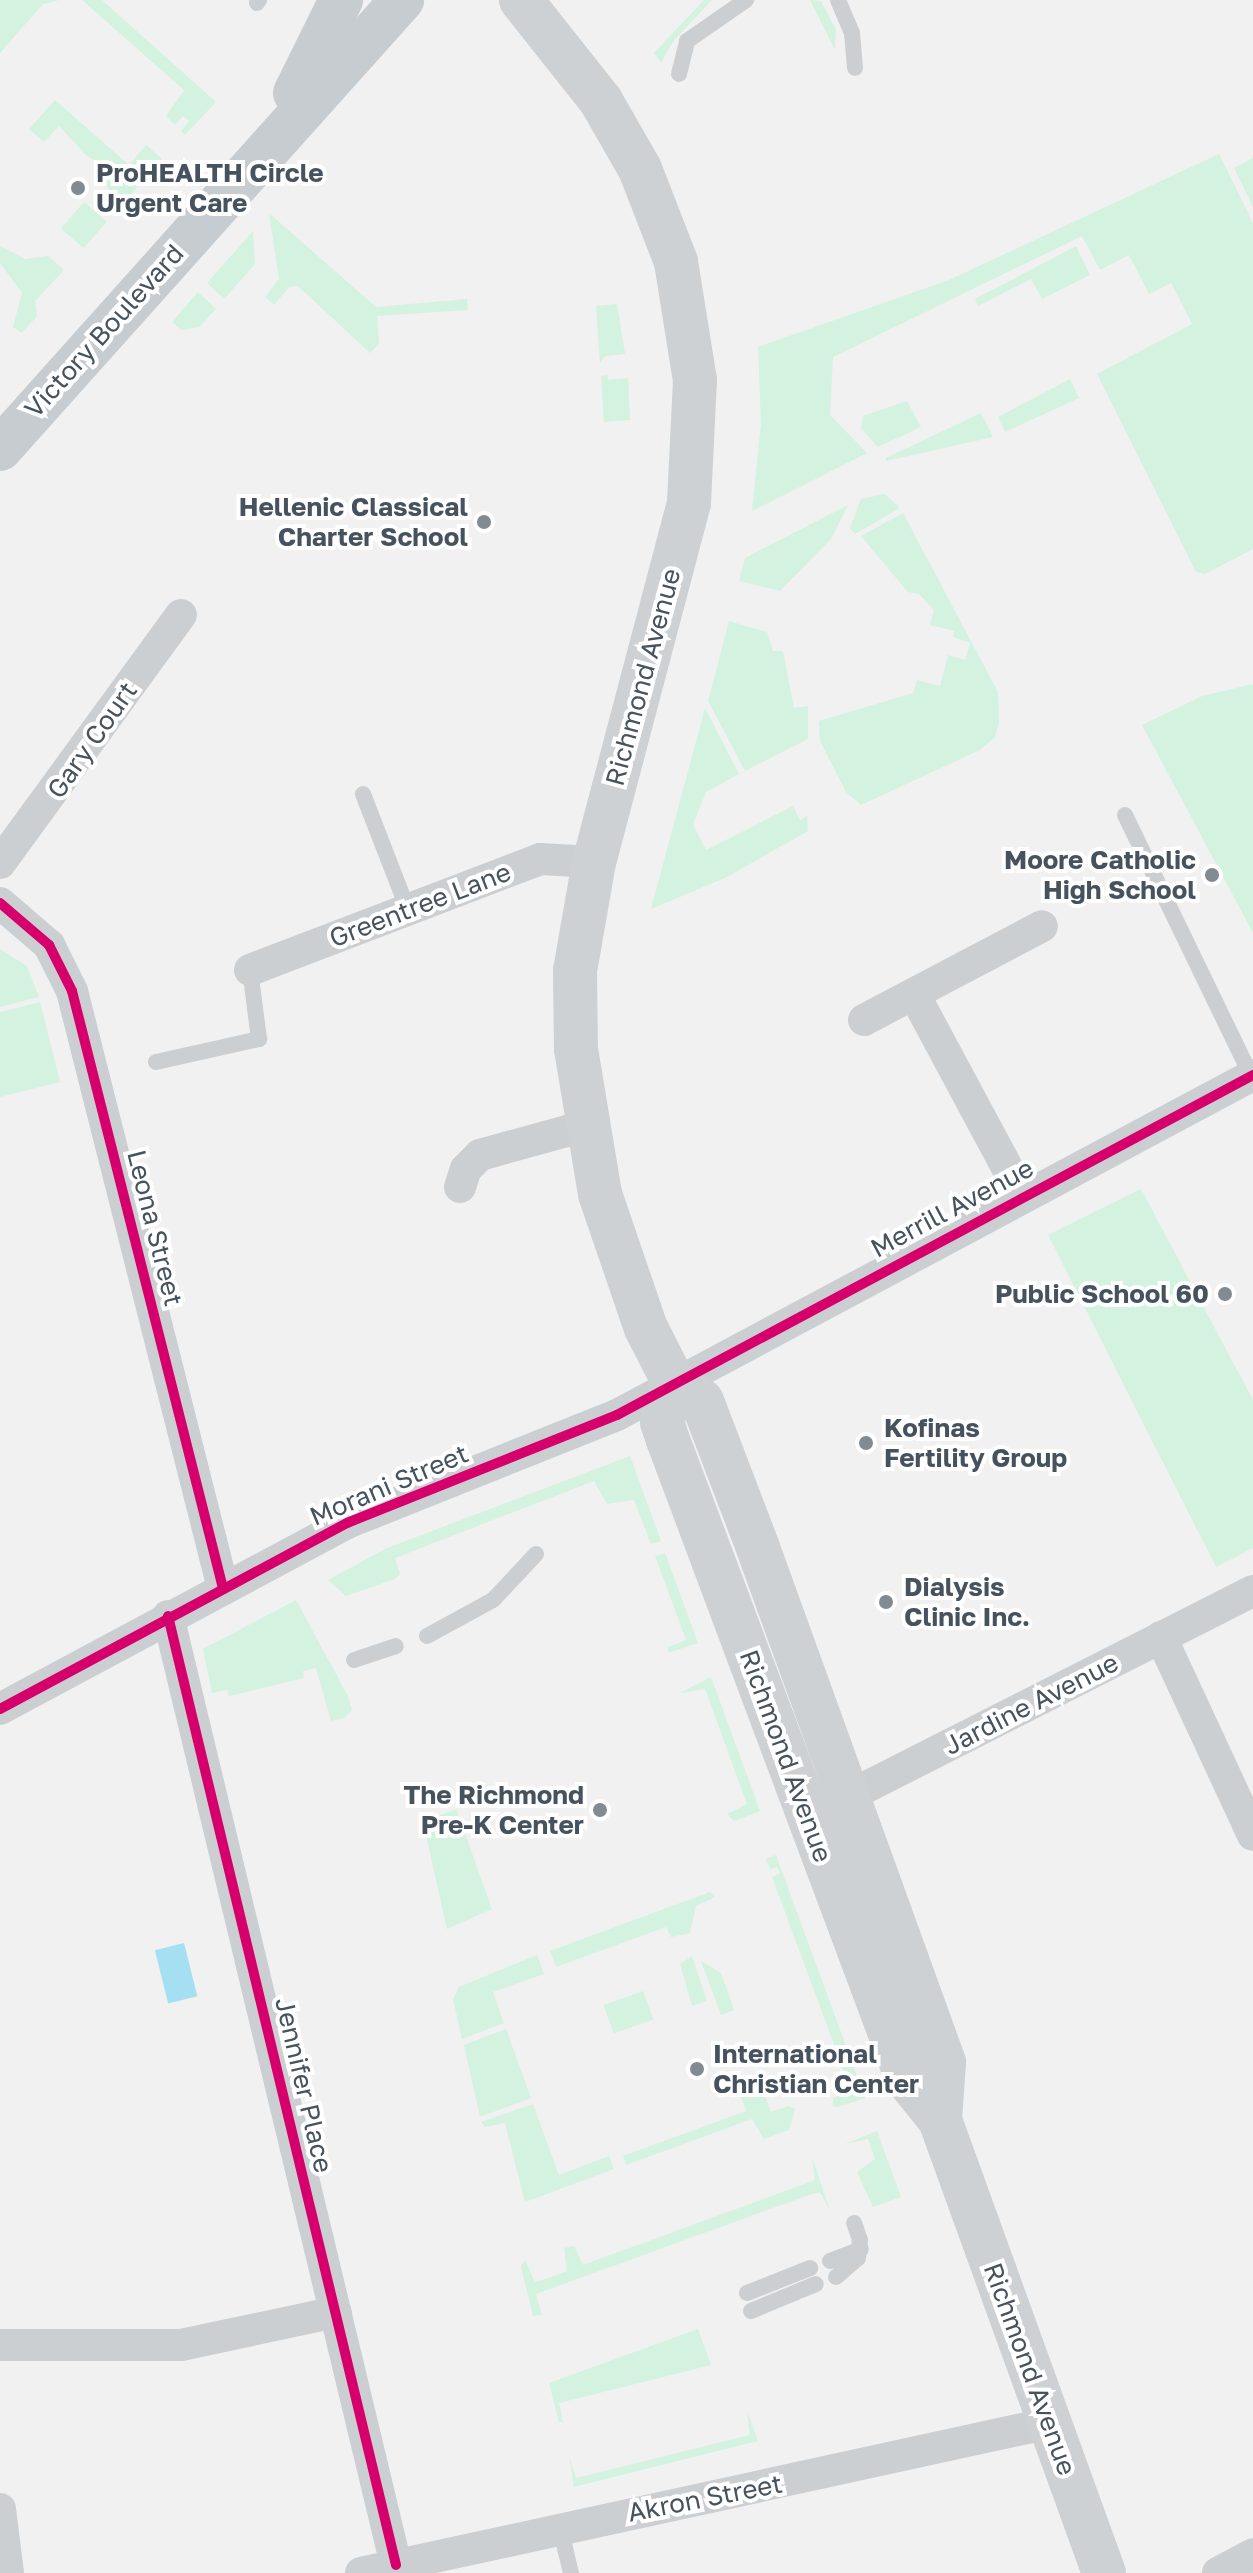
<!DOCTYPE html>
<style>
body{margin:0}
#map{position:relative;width:1253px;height:2573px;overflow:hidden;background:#f1f1f1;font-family:"Golos Text",sans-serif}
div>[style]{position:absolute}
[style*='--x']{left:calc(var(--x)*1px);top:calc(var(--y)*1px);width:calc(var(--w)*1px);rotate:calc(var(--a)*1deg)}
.green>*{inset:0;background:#d3f2e0;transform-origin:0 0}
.water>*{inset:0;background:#a5e0f2;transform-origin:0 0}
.lane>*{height:16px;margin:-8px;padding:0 8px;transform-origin:8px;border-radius:8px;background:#cccfd2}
.street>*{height:32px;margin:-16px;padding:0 16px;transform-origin:16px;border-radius:16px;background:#cccfd2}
.secondary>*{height:44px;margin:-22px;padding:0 22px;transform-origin:22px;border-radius:22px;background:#cdd1d4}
.primary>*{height:44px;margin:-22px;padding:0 22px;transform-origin:22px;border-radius:22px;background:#c7ccd0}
.cycleway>*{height:10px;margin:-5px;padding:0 5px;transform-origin:5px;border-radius:5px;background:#d6006c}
.dots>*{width:22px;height:22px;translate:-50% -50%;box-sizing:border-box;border:4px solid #fff;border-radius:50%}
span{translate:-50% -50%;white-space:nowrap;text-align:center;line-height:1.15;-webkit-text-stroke:8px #fff;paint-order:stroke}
.poi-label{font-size:26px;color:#46535f;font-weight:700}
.left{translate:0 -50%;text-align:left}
.right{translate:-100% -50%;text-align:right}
.street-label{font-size:26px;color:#46535f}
</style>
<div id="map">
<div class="green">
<i style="clip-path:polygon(0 0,59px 0,43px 4px,0 53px)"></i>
<i style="clip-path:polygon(82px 0,102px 0,216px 102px,185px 135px,181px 131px,189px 121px,183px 116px,175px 125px,166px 116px,184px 90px)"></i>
<i style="clip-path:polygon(704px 0,712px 0,674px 40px,661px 63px,654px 53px)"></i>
<i style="clip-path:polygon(810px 0,821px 1px,836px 30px,835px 50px)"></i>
<i style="clip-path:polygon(55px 100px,129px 165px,146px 145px,162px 159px,124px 202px,101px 182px,110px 171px,86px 155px,59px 126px,44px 142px,29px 129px)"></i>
<i style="clip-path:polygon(1219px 154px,1253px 223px,1253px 549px,1205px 574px,1196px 572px,1097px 374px,1192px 324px,1171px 283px,1149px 294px,1129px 255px,1100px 270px,1082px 236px,833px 357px,830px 415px,867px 453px,752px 511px,761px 424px,758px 347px,949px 280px)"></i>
<i style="clip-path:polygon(1253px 158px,1253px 207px,1234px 168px)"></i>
<i style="left:84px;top:202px;width:30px;height:35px;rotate:41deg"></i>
<i style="clip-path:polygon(269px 213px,376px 307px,467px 299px,468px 310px,377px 316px,379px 344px,370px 353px,298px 286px,289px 287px,274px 305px,265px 297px,279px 279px)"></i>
<i style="clip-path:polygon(253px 231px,255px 264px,224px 299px,207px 283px)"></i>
<i style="clip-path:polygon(0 246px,25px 259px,48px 256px,64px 270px,35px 301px,37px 316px,22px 333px,13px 327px,22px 293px,0 263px)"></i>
<i style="clip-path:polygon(1076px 246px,1090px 275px,1042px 299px,1031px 279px,978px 306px,975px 299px)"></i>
<i style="clip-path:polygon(198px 292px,216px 309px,199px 327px,182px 330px,172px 322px)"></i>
<i style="clip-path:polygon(617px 304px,625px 354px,605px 356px,600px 363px,596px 306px)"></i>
<i style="clip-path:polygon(607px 375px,608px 380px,628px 378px,630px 420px,604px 422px,601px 376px)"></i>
<i style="clip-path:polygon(1070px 379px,1079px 398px,1005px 432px,998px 417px)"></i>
<i style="clip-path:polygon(907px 401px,921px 427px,878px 447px,861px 428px,863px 416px)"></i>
<i style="clip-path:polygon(981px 413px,993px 437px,886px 461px,886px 458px)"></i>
<i style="clip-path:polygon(885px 494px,900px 508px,855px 534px,850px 528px,861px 499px)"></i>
<i style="clip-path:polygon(848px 505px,831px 539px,780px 591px,739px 581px,745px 558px)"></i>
<i style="clip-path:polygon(903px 513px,998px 692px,999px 723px,995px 737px,980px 750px,861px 805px,846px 792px,820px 741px,819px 721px,913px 693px,917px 680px,940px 686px,948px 655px,965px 660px,970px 643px,953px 637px,954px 631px,930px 625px,934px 610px,919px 594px,908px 592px,861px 536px)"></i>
<i style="clip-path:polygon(729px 621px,767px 632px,773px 651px,783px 651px,794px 708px,808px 706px,808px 739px,745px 771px,708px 701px)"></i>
<i style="clip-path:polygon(1253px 684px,1253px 933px,1142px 725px,1202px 696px)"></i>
<i style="clip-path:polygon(705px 708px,739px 774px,706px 792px,693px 824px,706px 850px,793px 806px,800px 820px,807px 816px,808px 831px,727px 877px,651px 909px)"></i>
<i style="clip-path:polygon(0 949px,27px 966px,39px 997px,0 1007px)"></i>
<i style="clip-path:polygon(40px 1002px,60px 1082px,0 1097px,0 1012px)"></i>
<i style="clip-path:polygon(1141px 1189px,1253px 1400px,1253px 1548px,1216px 1567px,1048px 1235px)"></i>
<i style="clip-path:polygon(630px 1456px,661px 1541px,651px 1544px,634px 1500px,607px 1504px,594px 1481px,395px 1558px,400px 1574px,395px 1579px,346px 1596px,328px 1580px,387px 1548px)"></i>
<i style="clip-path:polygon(665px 1553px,698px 1643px,668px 1653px,668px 1647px,686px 1640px,655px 1556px)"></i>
<i style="clip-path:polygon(296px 1600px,348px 1696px,352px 1710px,344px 1718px,331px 1721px,316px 1668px,303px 1671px,304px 1678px,229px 1696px,227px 1690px,212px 1693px,203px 1649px)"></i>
<i style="clip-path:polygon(711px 1677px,760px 1811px,734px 1821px,727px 1814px,747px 1804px,705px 1689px,680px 1693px)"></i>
<i style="clip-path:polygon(456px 1809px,492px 1909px,447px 1929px,423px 1822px)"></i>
<i style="clip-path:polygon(776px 1855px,865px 2098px,838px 2107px,833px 2106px,833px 2098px,851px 2090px,772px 1877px,780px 1873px,777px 1867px,770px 1869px,766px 1859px)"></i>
<i style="clip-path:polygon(710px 1892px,715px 1897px,696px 1906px,690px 1933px,671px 1937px,666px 1927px,556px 1967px,550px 1951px)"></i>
<i style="clip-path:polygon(537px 1955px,544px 1974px,493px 1992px,504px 2023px,462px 2039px,453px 1999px,459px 1987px)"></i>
<i style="clip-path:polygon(692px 1956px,707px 2001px,692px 2006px,680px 1964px)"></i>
<i style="clip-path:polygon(701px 1961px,721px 1973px,734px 2010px,721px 2015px)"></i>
<i style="left:643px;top:1991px;width:30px;height:42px;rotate:70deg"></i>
<i style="clip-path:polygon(506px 2029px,531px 2098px,480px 2117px,464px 2045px)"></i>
<i style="clip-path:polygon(762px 2087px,771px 2112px,788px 2106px,795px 2109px,789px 2130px,764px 2139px,752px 2119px,626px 2165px,623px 2156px,746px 2111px,740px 2094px)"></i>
<i style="clip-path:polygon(533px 2104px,559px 2175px,609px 2156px,614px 2169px,525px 2202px,505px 2123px,485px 2127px,481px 2122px)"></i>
<i style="clip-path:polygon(877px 2131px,901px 2197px,873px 2207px,857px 2172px,875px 2159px,868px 2139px,845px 2144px)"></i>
<i style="clip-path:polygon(812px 2157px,830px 2211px,820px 2192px,809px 2195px,536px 2294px,542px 2315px,533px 2316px,521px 2266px,525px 2260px,535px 2282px,546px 2279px,567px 2271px,564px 2248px,574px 2246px,583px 2265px,815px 2180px)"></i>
<i style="clip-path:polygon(698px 2329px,711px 2365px,559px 2403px,563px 2422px,559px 2422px,549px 2383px)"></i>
<i style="clip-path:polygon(747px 2411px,758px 2441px,574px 2487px,569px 2456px,576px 2478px,750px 2435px)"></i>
</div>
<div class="water">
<i style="left:184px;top:1943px;width:55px;height:30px;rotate:76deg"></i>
</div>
<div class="lane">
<i style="--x:838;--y:0;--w:36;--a:67"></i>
<i style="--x:852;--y:33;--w:35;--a:85"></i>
<i style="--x:257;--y:3;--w:4;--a:-56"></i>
<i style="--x:679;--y:74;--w:34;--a:-76"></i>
<i style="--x:687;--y:41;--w:72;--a:-34.8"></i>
<i style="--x:363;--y:794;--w:124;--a:68.8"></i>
<i style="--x:1125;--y:815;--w:290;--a:64.2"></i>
<i style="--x:156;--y:1062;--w:106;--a:-12.6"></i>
<i style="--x:259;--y:1039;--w:70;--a:-97.4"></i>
<i style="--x:427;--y:1636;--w:75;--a:-28.6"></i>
<i style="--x:493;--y:1600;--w:63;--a:-46.9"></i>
<i style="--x:354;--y:1660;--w:44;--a:-18.4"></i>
<i style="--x:830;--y:2261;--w:33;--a:-21"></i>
<i style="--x:836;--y:2277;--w:29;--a:-41"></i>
<i style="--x:858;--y:2258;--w:18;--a:-84"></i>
<i style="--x:860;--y:2240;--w:18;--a:-109"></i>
<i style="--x:747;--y:2293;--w:68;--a:-21.6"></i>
<i style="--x:751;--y:2311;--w:70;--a:-22.6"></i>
<i style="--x:560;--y:2527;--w:47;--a:76.6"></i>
</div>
<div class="street">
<i style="--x:0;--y:863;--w:307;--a:-53.9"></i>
<i style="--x:0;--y:903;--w:65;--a:40.6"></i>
<i style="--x:49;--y:945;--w:51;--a:63.4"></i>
<i style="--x:72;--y:991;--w:616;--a:75.81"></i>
<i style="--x:250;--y:970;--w:311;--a:-20.9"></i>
<i style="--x:540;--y:859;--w:54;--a:3.2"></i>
<i style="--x:914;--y:994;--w:228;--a:61.8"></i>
<i style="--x:864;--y:1020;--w:201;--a:-27.8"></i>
<i style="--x:460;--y:1187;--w:19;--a:-72"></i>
<i style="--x:466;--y:1169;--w:20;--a:-45"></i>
<i style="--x:480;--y:1155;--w:112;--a:-15.5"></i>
<i style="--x:168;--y:1616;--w:976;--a:76.49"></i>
<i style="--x:1161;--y:1637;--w:218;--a:65.1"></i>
<i style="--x:0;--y:1709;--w:394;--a:-28.2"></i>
<i style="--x:347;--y:1523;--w:291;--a:-21.8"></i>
<i style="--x:617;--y:1415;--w:721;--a:-28.13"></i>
<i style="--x:831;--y:1805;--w:473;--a:-26.9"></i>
<i style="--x:0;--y:2345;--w:181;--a:0"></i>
<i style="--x:181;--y:2345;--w:158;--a:-12"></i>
<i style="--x:0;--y:2509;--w:64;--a:82.9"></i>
<i style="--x:361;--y:2573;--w:705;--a:-12.28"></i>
<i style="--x:1218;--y:2573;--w:40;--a:-28"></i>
</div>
<div class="secondary">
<i style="--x:521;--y:0;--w:129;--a:51.6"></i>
<i style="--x:601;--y:101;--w:78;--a:60.2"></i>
<i style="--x:640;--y:169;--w:100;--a:68.8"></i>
<i style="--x:676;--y:262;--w:120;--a:80.9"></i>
<i style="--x:695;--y:380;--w:123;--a:92.8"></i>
<i style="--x:689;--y:503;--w:371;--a:104.8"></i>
<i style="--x:594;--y:862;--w:111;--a:99.9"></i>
<i style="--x:575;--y:971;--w:78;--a:89.3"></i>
<i style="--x:576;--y:1049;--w:147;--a:80.6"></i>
<i style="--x:600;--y:1194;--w:142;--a:71.1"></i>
<i style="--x:646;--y:1328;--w:62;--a:63"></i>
<i style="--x:674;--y:1383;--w:33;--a:33"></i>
<i style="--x:702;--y:1401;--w:157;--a:69.1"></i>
<i style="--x:758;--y:1548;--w:547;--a:70.11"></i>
<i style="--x:944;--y:2062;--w:58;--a:93.9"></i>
<i style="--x:674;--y:1383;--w:41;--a:107.1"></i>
<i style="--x:662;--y:1422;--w:19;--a:72"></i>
<i style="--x:668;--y:1440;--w:682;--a:69.49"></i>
<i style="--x:907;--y:2079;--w:53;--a:51.2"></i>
<i style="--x:940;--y:2120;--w:482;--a:70.1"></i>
</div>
<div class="primary">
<i style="--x:295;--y:93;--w:104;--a:-63.7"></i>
<i style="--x:0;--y:449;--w:603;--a:-48.16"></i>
</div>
<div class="cycleway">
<i style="--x:0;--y:903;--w:65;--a:40.6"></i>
<i style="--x:49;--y:945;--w:51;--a:63.4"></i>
<i style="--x:72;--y:991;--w:616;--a:75.81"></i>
<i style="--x:168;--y:1616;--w:976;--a:76.49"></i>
<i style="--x:0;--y:1709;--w:394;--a:-28.2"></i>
<i style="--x:347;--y:1523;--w:291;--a:-21.8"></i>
<i style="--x:617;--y:1415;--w:721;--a:-28.13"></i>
</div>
<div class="dots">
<i style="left:78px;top:188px;background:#828a92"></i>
<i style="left:484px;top:522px;background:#828a92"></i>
<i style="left:1212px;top:875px;background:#828a92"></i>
<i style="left:1225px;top:1294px;background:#828a92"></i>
<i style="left:866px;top:1443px;background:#828a92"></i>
<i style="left:886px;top:1602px;background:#828a92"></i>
<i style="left:600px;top:1810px;background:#828a92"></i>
<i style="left:697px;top:2069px;background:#828a92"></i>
</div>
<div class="poi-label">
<span class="left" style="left:96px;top:188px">ProHEALTH Circle<br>Urgent Care</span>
<span class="right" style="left:468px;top:522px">Hellenic Classical<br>Charter School</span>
<span class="right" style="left:1196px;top:875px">Moore Catholic<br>High School</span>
<span class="right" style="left:1209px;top:1294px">Public School 60</span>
<span class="left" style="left:884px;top:1443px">Kofinas<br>Fertility Group</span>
<span class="left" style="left:904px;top:1602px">Dialysis<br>Clinic Inc.</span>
<span class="right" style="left:584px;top:1810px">The Richmond<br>Pre-K Center</span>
<span class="left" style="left:713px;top:2069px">International<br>Christian Center</span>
</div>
<div class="street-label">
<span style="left:104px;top:331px;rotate:-48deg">Victory Boulevard</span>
<span style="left:643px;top:677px;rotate:-75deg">Richmond Avenue</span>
<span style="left:92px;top:740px;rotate:-55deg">Gary Court</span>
<span style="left:420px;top:905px;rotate:-21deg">Greentree Lane</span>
<span style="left:952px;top:1208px;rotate:-28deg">Merrill Avenue</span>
<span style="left:155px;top:1228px;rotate:76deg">Leona Street</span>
<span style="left:389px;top:1485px;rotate:-23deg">Morani Street</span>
<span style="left:1031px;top:1704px;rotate:-27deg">Jardine Avenue</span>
<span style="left:786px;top:1756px;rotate:70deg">Richmond Avenue</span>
<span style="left:304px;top:2085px;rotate:77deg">Jennifer Place</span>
<span style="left:1030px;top:2369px;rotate:70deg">Richmond Avenue</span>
<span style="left:705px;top:2498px;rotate:-11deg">Akron Street</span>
</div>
</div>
